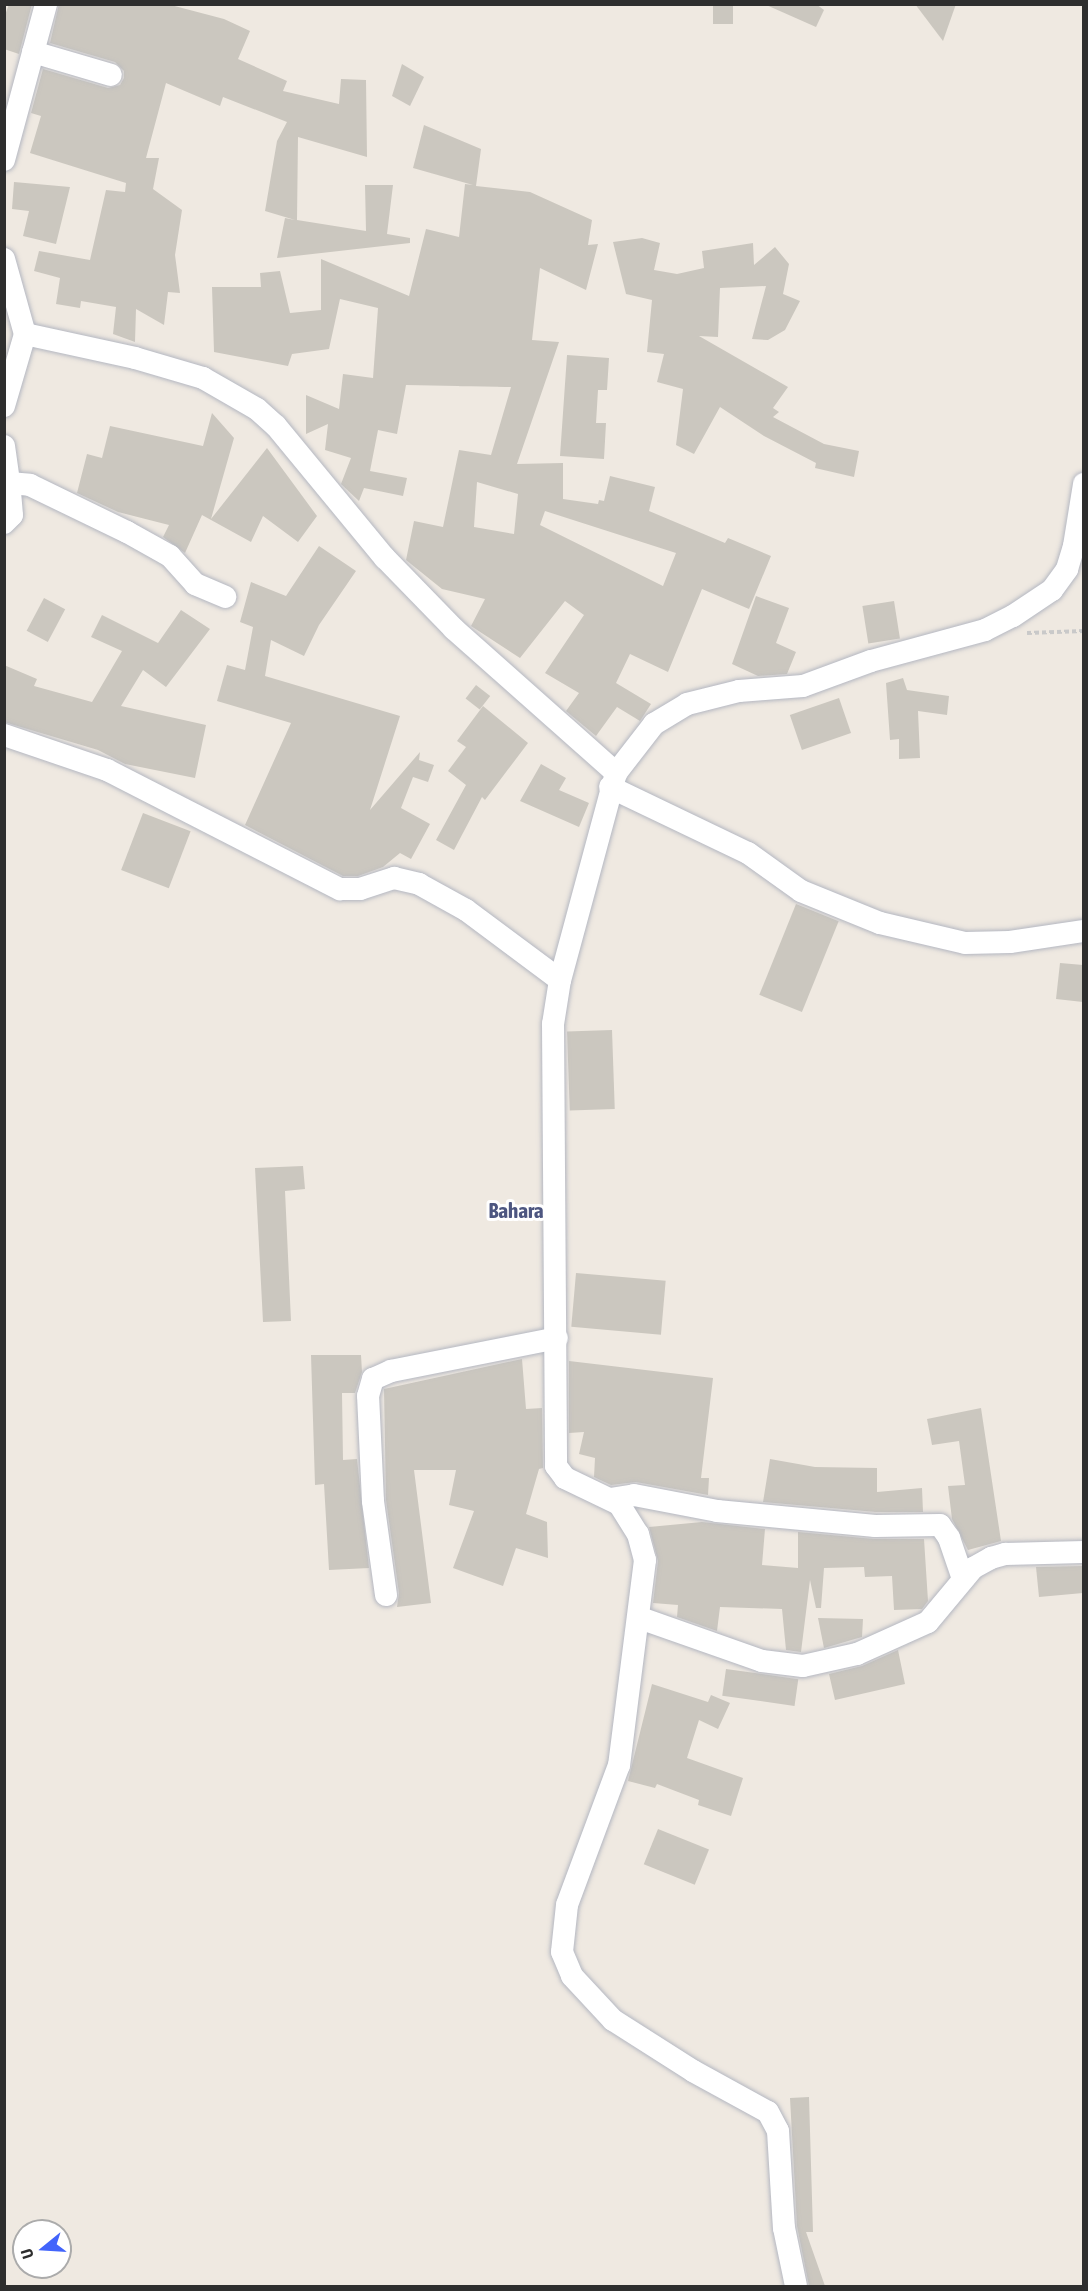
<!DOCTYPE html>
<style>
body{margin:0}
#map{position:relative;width:1088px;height:2291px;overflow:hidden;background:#efe9e1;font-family:"Asap Condensed",sans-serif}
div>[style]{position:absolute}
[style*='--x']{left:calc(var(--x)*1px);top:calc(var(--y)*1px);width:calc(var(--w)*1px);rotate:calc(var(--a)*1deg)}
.building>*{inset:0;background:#cbc7bf;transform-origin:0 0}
.path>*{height:4px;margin-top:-2px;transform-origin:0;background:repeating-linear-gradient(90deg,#c9c9c9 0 4.5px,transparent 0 7.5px)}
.roads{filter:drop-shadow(0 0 2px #b4b7c1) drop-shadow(0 0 2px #b4b7c1)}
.street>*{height:22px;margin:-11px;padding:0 11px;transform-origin:11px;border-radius:11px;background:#fff}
span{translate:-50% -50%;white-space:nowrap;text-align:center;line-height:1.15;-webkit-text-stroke:6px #fff;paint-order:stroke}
.quarter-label{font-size:21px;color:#4d5680;font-weight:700}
.frame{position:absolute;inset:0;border:6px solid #2e2e2e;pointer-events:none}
.north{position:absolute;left:12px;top:2219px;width:60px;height:60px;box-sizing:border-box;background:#fff;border:2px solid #ababab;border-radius:50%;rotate:252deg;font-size:16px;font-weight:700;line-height:24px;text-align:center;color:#2e2e2e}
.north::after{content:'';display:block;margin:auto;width:21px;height:27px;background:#4264fb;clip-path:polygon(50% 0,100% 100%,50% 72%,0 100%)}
</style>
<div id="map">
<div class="building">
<i style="clip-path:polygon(9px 4px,32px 4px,19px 54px,4px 49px,4px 18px)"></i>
<i style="clip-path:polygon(59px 4px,167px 4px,224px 19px,250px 31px,238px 59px,287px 81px,283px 91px,339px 104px,341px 79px,366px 80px,367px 157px,298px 137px,297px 220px,366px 231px,365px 185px,393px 185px,387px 234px,410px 238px,410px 243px,277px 258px,285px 218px,295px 220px,265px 211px,277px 141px,287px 122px,223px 97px,220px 106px,166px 83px,146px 158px,159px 158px,153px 189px,182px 210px,175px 255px,180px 293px,168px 292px,164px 325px,136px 309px,135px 342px,113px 334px,116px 307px,81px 301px,80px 308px,56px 304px,60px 278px,34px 271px,39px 251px,90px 260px,106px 190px,125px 192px,126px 183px,30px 153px,41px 116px,31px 113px,43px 69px,108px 88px,120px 85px,124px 78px,124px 71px,115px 62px,50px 43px)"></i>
<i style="left:713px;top:4px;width:20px;height:20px"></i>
<i style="clip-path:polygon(764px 4px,816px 4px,824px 10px,816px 27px)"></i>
<i style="clip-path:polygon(915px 4px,956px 4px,943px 41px)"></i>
<i style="clip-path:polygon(402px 64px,424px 77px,410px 106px,392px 96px)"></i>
<i style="clip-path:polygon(evenodd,424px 125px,481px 149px,476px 186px,530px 192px,592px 220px,588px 245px,598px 244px,586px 290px,540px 268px,532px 340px,559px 342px,517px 464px,563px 463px,563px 499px,598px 504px,599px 500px,604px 501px,610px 476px,655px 487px,649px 511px,725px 543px,728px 538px,771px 556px,749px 609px,702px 589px,668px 672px,630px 654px,616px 683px,651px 704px,640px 721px,617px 707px,596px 736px,566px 711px,579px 693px,545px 673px,584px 615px,565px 601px,520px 658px,471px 626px,485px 599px,442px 589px,406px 560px,414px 521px,443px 527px,459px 450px,491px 455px,511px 387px,406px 385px,397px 434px,378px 430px,370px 471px,407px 478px,403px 496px,364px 488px,359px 501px,341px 484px,351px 458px,325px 450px,328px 424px,306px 434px,306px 395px,339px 409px,343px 374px,373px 378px,378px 308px,340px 299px,329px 349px,292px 354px,288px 366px,214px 352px,212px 287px,261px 287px,260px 273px,280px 271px,290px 313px,321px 310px,321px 259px,409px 296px,426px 229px,459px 237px,465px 184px,473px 185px,413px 168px,424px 125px,477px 482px,518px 494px,514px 534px,474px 527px,477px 482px,424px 125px,545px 511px,676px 553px,663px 586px,540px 525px,545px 511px)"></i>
<i style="clip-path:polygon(14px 182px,70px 187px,56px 244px,23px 236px,29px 211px,12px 209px)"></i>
<i style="clip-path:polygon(642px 238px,660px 243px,654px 270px,677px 274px,704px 268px,702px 251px,753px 243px,754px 265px,775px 247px,789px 264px,783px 294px,800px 301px,785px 330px,768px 340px,752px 339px,766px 286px,720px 288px,718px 337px,699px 336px,788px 387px,773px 408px,779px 412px,773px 417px,824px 444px,859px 451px,854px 477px,815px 468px,816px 463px,764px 436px,720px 407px,694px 454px,676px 445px,683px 389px,657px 382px,664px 354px,647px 352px,652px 300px,626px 294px,613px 242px)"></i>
<i style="clip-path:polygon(567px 355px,609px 358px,607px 390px,598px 390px,596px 423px,606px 423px,604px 459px,560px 456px)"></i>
<i style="clip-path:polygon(212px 413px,234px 438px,211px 519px,267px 448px,317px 516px,298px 542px,263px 516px,251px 542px,202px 515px,185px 553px,163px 537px,169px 525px,118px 512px,77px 493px,87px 454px,102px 458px,110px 426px,203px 446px)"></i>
<i style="clip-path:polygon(319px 546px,356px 571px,319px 625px,304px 656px,271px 640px,265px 676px,400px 716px,370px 810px,420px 752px,419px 760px,434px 765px,428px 782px,413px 777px,401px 808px,430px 824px,411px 859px,400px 853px,383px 867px,358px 876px,343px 876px,245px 825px,291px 723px,217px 701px,227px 665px,245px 670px,253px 627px,240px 622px,251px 582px,286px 596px)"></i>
<i style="clip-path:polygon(756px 596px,789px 608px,776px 643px,796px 652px,787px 674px,758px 676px,732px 664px)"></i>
<i style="left:44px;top:598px;width:24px;height:37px;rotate:28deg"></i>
<i style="left:894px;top:601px;width:38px;height:32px;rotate:81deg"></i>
<i style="clip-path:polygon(181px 610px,210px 629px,166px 687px,143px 670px,121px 706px,206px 725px,195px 778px,125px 764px,98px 750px,4px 722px,4px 665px,37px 679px,34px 686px,92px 702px,122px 651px,91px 637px,102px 615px,158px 643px)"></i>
<i style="clip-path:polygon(903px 678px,907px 690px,949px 696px,947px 715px,918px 711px,920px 758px,899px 759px,899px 739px,890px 740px,886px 683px)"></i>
<i style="left:476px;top:685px;width:18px;height:17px;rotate:38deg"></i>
<i style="left:839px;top:698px;width:37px;height:52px;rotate:71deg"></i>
<i style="clip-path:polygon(483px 706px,528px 743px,485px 800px,482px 797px,454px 850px,436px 840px,466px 785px,448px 771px,466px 747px,457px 741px)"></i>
<i style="clip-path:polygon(541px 764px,566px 778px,559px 790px,589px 803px,579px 827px,520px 801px)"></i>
<i style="left:143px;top:813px;width:51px;height:61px;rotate:21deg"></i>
<i style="left:796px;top:904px;width:46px;height:98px;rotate:22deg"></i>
<i style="clip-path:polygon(1060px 963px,1083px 965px,1083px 1002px,1056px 999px)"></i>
<i style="left:612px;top:1030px;width:79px;height:45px;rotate:88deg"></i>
<i style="clip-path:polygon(303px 1166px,305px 1189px,285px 1191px,291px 1321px,263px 1322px,255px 1168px)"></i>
<i style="left:576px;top:1273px;width:90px;height:54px;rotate:5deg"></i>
<i style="clip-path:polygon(311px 1355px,361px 1355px,362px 1372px,355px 1393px,342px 1393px,343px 1460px,357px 1459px,369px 1568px,329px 1570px,324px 1484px,315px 1485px)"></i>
<i style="clip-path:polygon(522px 1359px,526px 1409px,542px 1408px,543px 1468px,539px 1469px,526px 1514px,547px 1522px,548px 1558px,516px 1548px,503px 1586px,453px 1568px,474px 1511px,449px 1505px,456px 1470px,414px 1470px,431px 1603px,397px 1607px,399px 1593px,386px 1500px,384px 1389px)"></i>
<i style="clip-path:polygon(569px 1361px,713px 1378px,701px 1478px,709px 1478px,708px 1495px,636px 1482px,611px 1485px,594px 1477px,595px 1458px,579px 1454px,584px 1432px,569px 1433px)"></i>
<i style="clip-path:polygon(981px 1408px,1001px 1541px,968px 1550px,952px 1519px,948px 1486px,965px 1485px,959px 1441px,932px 1445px,927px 1419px)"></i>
<i style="clip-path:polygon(770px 1459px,815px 1467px,877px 1468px,877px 1492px,922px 1488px,923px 1512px,876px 1512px,763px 1502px)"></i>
<i style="clip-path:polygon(702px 1522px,765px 1529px,762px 1565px,798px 1568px,798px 1532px,874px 1539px,924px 1539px,928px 1601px,922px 1609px,894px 1610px,892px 1576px,865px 1577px,864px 1567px,824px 1568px,821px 1608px,816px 1608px,810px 1580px,801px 1652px,786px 1650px,782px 1609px,720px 1607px,717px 1631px,677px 1617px,678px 1605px,653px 1603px,658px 1561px,649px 1527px)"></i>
<i style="clip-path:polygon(1083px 1566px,1083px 1593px,1039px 1597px,1036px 1567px)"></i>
<i style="clip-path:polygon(818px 1618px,863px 1619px,862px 1637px,824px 1648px)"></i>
<i style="clip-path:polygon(898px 1650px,905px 1684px,835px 1700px,829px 1674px,862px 1666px)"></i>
<i style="left:726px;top:1669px;width:73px;height:27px;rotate:8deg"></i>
<i style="clip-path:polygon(652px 1684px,708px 1702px,711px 1695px,730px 1703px,718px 1729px,699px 1720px,687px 1758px,743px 1778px,731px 1816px,698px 1805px,699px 1800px,657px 1784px,655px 1788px,628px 1781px)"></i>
<i style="left:658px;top:1829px;width:55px;height:38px;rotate:22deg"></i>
<i style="clip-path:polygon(809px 2097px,813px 2232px,806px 2232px,825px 2286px,809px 2286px,797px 2226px,790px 2098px)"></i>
</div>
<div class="path">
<i style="--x:1027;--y:633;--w:57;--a:-2"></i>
</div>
<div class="roads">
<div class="street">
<i style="--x:33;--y:52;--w:81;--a:16.4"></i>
<i style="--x:4;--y:160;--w:162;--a:-74.9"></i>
<i style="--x:4;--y:259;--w:78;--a:74.4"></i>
<i style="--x:25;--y:334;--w:113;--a:12.3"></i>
<i style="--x:135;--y:358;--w:71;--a:16.4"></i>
<i style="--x:203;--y:378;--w:62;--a:29.9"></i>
<i style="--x:257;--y:409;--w:25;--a:42"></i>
<i style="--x:276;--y:426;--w:171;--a:50.5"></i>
<i style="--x:385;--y:558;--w:99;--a:45.8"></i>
<i style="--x:454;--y:629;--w:217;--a:41.6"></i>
<i style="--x:616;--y:773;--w:214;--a:105.1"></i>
<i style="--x:560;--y:980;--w:45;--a:99"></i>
<i style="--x:553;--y:1024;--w:442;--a:89.6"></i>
<i style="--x:556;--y:1466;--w:15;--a:53"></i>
<i style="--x:565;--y:1478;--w:60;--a:25.7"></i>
<i style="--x:619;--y:1504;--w:36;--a:58"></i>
<i style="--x:638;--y:1534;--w:27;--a:75"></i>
<i style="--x:645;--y:1560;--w:207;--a:97.2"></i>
<i style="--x:619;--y:1765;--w:149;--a:110.4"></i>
<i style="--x:567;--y:1905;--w:47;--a:96.1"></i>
<i style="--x:562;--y:1952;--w:26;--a:67"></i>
<i style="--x:572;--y:1976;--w:60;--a:47"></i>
<i style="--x:613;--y:2020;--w:95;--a:32.5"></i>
<i style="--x:693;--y:2071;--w:85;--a:28.7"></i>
<i style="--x:768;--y:2112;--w:21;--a:62"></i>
<i style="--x:778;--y:2131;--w:97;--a:86.5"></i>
<i style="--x:784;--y:2228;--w:59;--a:78.3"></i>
<i style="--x:4;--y:406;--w:75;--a:-73.7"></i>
<i style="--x:4;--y:446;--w:37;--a:82"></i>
<i style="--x:9;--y:483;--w:21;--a:5"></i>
<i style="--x:30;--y:485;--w:108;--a:25.9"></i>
<i style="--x:127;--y:532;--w:49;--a:29.2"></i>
<i style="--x:170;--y:556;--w:38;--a:48"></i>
<i style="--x:195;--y:584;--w:33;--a:23"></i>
<i style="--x:4;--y:523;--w:11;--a:-45"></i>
<i style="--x:12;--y:515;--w:32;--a:-95"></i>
<i style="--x:4;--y:735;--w:109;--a:18.8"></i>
<i style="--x:107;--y:770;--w:262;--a:27.1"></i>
<i style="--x:340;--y:889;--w:20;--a:0"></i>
<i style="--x:360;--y:889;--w:36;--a:-18"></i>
<i style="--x:394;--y:878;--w:26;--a:13"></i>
<i style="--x:419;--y:884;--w:54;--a:29"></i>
<i style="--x:466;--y:910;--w:117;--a:36.7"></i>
<i style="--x:616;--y:773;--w:62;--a:-52.2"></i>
<i style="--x:654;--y:724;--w:39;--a:-31"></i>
<i style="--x:687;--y:704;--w:54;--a:-14"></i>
<i style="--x:739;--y:691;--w:64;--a:-4.5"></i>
<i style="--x:803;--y:686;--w:72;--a:-20.2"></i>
<i style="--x:871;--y:661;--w:118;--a:-15.2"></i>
<i style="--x:985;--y:630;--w:31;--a:-27"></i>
<i style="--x:1013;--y:616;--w:47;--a:-33.7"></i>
<i style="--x:1052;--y:590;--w:26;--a:-54"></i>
<i style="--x:1067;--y:569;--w:24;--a:-73"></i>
<i style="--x:1074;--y:546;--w:63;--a:-80.8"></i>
<i style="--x:610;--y:787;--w:153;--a:25.6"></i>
<i style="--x:748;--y:853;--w:65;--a:35.6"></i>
<i style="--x:801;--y:891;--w:85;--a:22.1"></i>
<i style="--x:880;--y:923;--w:87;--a:13.2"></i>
<i style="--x:965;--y:943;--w:45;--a:-1.3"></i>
<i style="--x:1010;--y:942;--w:75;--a:-8.5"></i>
<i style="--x:610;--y:1499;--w:24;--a:-9"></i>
<i style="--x:634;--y:1495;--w:85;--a:10.9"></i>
<i style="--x:717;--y:1511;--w:159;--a:5.4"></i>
<i style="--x:875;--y:1526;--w:65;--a:-0.9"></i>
<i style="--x:940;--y:1525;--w:16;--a:55"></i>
<i style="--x:949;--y:1538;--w:43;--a:71.1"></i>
<i style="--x:386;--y:1595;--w:95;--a:-97.9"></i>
<i style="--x:373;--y:1501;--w:105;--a:-92.7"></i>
<i style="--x:368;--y:1396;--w:18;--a:-74"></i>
<i style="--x:373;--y:1379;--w:20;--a:-24"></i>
<i style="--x:391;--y:1371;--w:169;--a:-11.2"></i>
<i style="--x:640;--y:1618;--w:129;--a:19.4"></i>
<i style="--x:762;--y:1661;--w:41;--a:7"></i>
<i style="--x:803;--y:1666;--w:55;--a:-12.5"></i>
<i style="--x:857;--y:1654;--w:78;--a:-24.3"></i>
<i style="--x:928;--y:1622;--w:70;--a:-50.2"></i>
<i style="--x:973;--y:1568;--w:21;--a:-29"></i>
<i style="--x:991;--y:1558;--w:15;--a:-16"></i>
<i style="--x:1005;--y:1554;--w:79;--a:-1.5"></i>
</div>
</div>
<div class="quarter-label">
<span style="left:516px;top:1210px">Bahara</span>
</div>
<div class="frame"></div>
<div class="north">U</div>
</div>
